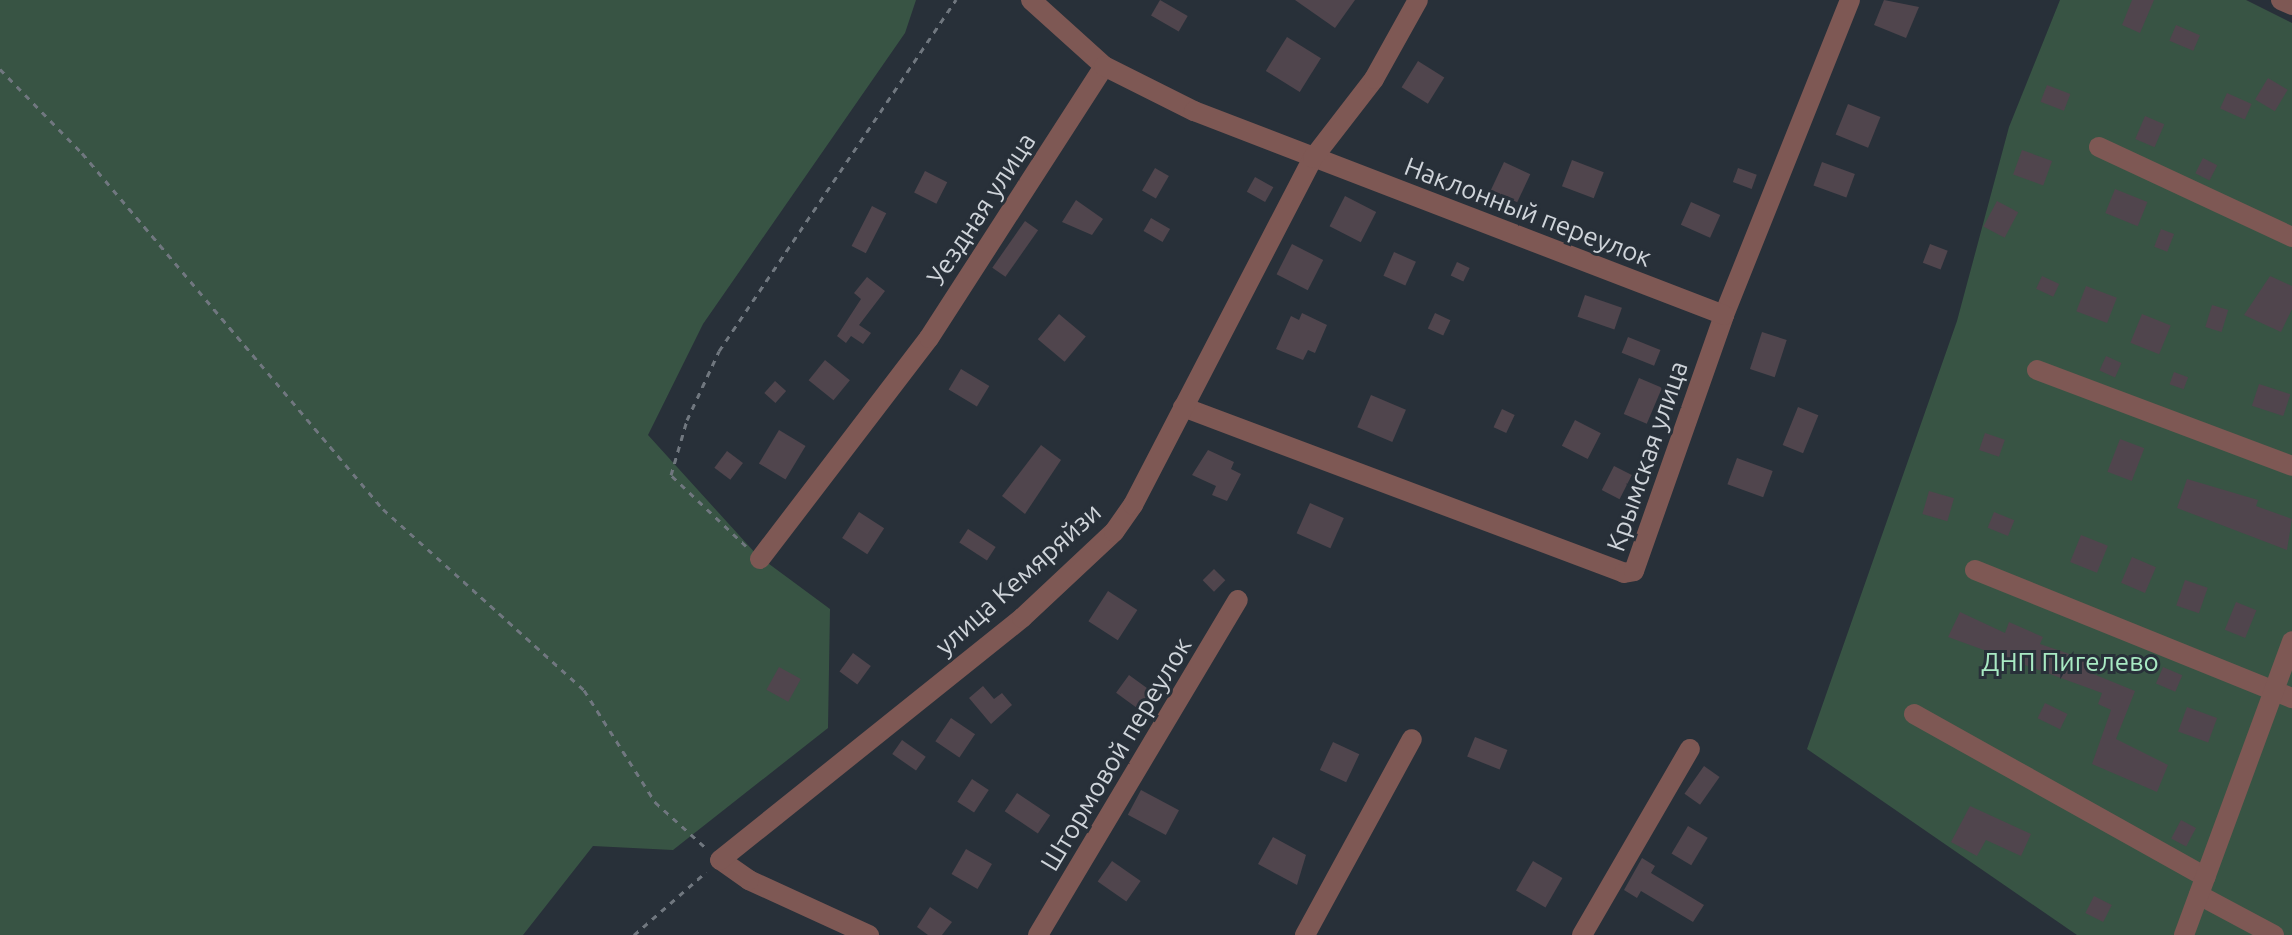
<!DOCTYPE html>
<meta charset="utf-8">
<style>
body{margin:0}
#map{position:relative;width:2292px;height:935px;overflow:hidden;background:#283039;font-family:Ubuntu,sans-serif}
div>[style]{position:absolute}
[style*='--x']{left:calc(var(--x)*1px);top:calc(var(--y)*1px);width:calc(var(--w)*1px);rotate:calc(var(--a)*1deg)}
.green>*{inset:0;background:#385444}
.building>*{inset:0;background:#50454d;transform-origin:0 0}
.path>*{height:3px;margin-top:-1.5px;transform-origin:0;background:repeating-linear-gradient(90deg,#70777f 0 6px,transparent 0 12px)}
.minor>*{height:20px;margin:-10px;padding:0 10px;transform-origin:10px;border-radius:10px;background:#7e5854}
span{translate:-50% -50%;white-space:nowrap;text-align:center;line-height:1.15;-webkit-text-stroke:6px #283039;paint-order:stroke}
.street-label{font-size:26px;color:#cfd4da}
.park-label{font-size:26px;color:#a8e9c3}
</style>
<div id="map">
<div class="green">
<i style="clip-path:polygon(0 0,916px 0,905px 33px,703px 324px,648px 435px,757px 555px,830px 609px,828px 728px,673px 850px,593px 846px,523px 935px,0 935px)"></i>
<i style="clip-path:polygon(2060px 0,2246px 0,2292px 23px,2292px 935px,2077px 935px,1807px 749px,1957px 321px,2009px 127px)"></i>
</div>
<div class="building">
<i style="left:1160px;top:0;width:32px;height:18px;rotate:30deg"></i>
<i style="clip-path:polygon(1295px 0,1355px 0,1335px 28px)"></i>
<i style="clip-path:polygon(1884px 0,1919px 7px,1906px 38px,1874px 25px)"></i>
<i style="clip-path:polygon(2132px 0,2154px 0,2140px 33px,2122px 25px)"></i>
<i style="left:2176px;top:25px;width:26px;height:17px;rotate:23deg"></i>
<i style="left:1287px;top:37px;width:40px;height:40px;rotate:32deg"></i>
<i style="left:1418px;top:61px;width:31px;height:31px;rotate:32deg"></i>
<i style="left:2268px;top:78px;width:23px;height:25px;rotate:31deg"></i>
<i style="left:2047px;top:85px;width:25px;height:18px;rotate:21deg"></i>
<i style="left:2227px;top:93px;width:27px;height:17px;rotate:24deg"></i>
<i style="left:1848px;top:104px;width:35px;height:33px;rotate:22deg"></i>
<i style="left:2145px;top:116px;width:21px;height:25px;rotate:23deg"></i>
<i style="left:2022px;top:150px;width:32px;height:26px;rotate:20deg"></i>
<i style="left:2203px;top:158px;width:16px;height:17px;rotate:27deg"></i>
<i style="left:1572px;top:160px;width:34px;height:28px;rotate:21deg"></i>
<i style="left:1504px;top:162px;width:29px;height:31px;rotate:25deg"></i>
<i style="left:1822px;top:162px;width:35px;height:25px;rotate:20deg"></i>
<i style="left:1155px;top:168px;width:16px;height:26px;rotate:30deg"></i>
<i style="left:1738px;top:168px;width:20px;height:15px;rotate:20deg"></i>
<i style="left:925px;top:171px;width:25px;height:24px;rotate:27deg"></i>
<i style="left:1255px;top:177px;width:21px;height:17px;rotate:29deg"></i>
<i style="left:2115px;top:189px;width:35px;height:26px;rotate:22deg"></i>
<i style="left:1345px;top:196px;width:35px;height:34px;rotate:27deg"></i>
<i style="clip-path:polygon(1076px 200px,1103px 219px,1092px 235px,1062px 222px)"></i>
<i style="left:1997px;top:201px;width:24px;height:29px;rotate:28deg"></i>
<i style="left:1691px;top:202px;width:32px;height:25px;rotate:24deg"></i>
<i style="left:872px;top:206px;width:16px;height:45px;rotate:27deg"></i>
<i style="left:1151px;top:218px;width:22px;height:15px;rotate:30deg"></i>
<i style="left:1025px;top:221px;width:16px;height:57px;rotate:35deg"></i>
<i style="left:2161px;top:229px;width:14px;height:19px;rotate:21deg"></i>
<i style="left:1292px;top:244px;width:35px;height:34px;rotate:27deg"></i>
<i style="left:1930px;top:244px;width:19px;height:20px;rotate:21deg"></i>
<i style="left:1394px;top:252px;width:24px;height:26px;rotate:24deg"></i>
<i style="left:1457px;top:262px;width:14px;height:15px;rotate:25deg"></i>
<i style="left:2042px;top:276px;width:19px;height:14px;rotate:25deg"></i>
<i style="clip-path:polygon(2270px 276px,2292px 286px,2292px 309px,2281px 332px,2244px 315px)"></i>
<i style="clip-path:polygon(867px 277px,885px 291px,859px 325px,871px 333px,863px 344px,851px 336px,846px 343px,837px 336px,861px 299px,854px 293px)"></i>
<i style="left:2086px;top:286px;width:33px;height:27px;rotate:21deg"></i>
<i style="left:1585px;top:295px;width:39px;height:23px;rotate:19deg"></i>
<i style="left:2212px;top:305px;width:17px;height:23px;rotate:17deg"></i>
<i style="clip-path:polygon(1302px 313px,1327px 325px,1315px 353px,1308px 350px,1303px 360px,1276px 349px,1291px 316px,1299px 320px)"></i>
<i style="left:1435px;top:313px;width:17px;height:17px;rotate:25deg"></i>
<i style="left:1059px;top:314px;width:35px;height:33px;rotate:40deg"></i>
<i style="left:2142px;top:314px;width:31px;height:31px;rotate:22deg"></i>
<i style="left:1762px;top:332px;width:26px;height:39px;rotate:18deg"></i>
<i style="left:1628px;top:337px;width:35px;height:17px;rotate:22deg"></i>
<i style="left:2106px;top:356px;width:17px;height:16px;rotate:24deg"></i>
<i style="left:825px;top:360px;width:32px;height:26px;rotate:39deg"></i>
<i style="left:961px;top:369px;width:33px;height:24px;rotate:31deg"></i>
<i style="left:2174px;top:372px;width:15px;height:13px;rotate:20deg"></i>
<i style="left:1639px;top:378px;width:25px;height:39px;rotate:23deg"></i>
<i style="left:775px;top:381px;width:15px;height:16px;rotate:42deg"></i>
<i style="left:2259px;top:384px;width:33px;height:23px;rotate:18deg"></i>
<i style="left:1371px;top:395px;width:38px;height:35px;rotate:23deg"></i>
<i style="left:1798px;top:407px;width:22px;height:41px;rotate:22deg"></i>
<i style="left:1502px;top:409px;width:14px;height:20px;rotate:25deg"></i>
<i style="left:1575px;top:420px;width:29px;height:29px;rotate:27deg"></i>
<i style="left:779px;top:430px;width:31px;height:39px;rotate:31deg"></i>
<i style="left:1985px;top:433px;width:21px;height:18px;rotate:19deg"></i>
<i style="left:2120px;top:439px;width:26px;height:35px;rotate:21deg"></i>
<i style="clip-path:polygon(1041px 445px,1061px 460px,1025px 514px,1002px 496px)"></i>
<i style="clip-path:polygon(1208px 450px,1234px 462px,1231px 469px,1241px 474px,1227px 501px,1212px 495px,1216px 486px,1192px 475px)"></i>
<i style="left:727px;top:451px;width:20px;height:21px;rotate:37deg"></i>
<i style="left:1737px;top:458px;width:38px;height:28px;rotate:20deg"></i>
<i style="left:1614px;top:466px;width:20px;height:27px;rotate:27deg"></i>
<i style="clip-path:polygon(2187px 479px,2258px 500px,2256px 506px,2292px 519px,2287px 550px,2177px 508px)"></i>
<i style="left:1929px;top:491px;width:26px;height:24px;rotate:16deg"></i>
<i style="left:1310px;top:503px;width:37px;height:33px;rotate:24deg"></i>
<i style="left:859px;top:512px;width:30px;height:31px;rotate:33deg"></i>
<i style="left:1994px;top:512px;width:22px;height:17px;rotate:22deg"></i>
<i style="left:968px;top:529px;width:33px;height:16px;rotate:33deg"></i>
<i style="left:2081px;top:535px;width:29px;height:29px;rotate:22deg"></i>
<i style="left:2132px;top:557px;width:26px;height:28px;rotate:23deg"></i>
<i style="left:1214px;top:569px;width:16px;height:16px;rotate:45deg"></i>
<i style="left:2185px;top:580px;width:24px;height:27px;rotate:19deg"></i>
<i style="left:1108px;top:591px;width:35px;height:36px;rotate:33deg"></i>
<i style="left:2236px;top:602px;width:22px;height:30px;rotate:22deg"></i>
<i style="clip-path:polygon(1960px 612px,2005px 633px,2009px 622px,2043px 637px,2040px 644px,2090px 661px,2086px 671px,2135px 691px,2116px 739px,2168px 765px,2157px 792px,2092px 764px,2111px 710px,2098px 704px,2102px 693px,1948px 637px)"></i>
<i style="left:853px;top:653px;width:22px;height:23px;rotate:36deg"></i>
<i style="left:779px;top:667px;width:25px;height:26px;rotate:29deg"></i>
<i style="left:2163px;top:667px;width:21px;height:18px;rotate:23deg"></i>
<i style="left:1129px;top:675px;width:31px;height:22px;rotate:36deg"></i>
<i style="clip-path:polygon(983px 686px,994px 699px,1002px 693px,1012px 705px,991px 724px,969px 698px)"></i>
<i style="left:2045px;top:703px;width:25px;height:17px;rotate:26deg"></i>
<i style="left:2187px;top:707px;width:32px;height:26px;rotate:20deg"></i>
<i style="left:951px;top:718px;width:29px;height:28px;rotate:34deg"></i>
<i style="left:1475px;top:737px;width:35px;height:21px;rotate:22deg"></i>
<i style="left:902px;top:740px;width:29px;height:17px;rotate:35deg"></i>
<i style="left:1333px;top:742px;width:29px;height:31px;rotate:25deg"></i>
<i style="left:1704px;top:766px;width:19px;height:34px;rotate:35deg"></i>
<i style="left:972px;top:779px;width:20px;height:27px;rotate:33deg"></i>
<i style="left:1141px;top:790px;width:43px;height:28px;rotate:28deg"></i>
<i style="left:1017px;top:793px;width:40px;height:22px;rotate:34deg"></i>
<i style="clip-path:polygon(1970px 806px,2031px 834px,2021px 856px,1986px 840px,1977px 856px,1951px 842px)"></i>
<i style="left:2181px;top:820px;width:17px;height:21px;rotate:28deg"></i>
<i style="left:1688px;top:826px;width:23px;height:32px;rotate:31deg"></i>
<i style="clip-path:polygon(1273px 837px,1306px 855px,1297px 885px,1258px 864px)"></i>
<i style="left:966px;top:849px;width:30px;height:29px;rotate:30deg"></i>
<i style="clip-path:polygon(1642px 858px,1655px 866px,1651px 873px,1704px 905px,1693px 922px,1641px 891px,1637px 898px,1624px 890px)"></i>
<i style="left:1112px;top:861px;width:35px;height:25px;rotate:35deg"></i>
<i style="left:1533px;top:861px;width:34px;height:34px;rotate:30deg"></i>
<i style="left:2094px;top:896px;width:20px;height:19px;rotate:27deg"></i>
<i style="clip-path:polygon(930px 907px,952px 922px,942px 935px,928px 935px,917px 927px)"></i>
</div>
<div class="path">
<i style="--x:0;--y:69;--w:117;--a:45.7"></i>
<i style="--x:82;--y:153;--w:466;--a:49.8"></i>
<i style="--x:383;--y:509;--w:270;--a:42"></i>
<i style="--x:584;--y:690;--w:133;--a:57.6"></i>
<i style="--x:655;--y:802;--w:70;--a:42.1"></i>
<i style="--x:746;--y:546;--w:103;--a:-136.6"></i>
<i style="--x:671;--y:475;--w:57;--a:-73.8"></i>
<i style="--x:687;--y:420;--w:76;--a:-65.1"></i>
<i style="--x:719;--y:351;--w:424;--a:-56"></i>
<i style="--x:634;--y:935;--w:96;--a:-41.2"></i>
</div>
<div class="minor">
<i style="--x:1031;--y:0;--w:98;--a:42.1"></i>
<i style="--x:2281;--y:0;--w:12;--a:24"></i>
<i style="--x:2099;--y:147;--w:213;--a:25"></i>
<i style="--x:2037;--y:370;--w:272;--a:20.6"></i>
<i style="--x:1183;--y:407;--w:471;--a:20.6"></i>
<i style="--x:1624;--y:573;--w:10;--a:-11"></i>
<i style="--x:1634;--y:571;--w:271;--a:-70.6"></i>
<i style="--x:1724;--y:315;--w:339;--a:-68.2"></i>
<i style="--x:760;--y:559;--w:278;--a:-52.6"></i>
<i style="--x:929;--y:338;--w:323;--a:-57.2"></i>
<i style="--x:1104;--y:66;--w:101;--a:26.6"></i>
<i style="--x:1194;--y:111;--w:568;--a:21.05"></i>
<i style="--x:1975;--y:570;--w:342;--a:22"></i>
<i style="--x:1914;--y:714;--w:334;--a:29.2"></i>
<i style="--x:2199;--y:895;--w:85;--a:28.1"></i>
<i style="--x:869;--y:935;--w:132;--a:-155.4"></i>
<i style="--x:749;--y:880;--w:35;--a:-145"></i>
<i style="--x:720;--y:860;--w:387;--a:-38.7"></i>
<i style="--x:1022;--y:618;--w:126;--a:-43.1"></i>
<i style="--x:1114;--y:532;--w:33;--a:-55"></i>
<i style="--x:1133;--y:505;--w:391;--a:-62.6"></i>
<i style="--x:1313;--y:158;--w:100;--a:-52.3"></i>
<i style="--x:1374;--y:79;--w:90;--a:-60.9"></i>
<i style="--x:1038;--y:935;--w:390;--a:-59.2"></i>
<i style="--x:1305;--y:935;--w:223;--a:-61.4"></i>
<i style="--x:1582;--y:935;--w:215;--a:-59.9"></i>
<i style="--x:2184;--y:935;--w:313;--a:-69.8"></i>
</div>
<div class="street-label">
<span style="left:981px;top:209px;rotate:-57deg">Уездная улица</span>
<span style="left:1528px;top:212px;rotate:21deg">Наклонный переулок</span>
<span style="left:1647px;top:456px;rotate:-71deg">Крымская улица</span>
<span style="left:1018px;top:579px;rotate:-42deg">улица Кемяряйзи</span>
<span style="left:1116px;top:754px;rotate:-59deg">Штормовой переулок</span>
</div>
<div class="park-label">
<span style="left:2070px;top:662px">ДНП Пигелево</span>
</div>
</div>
